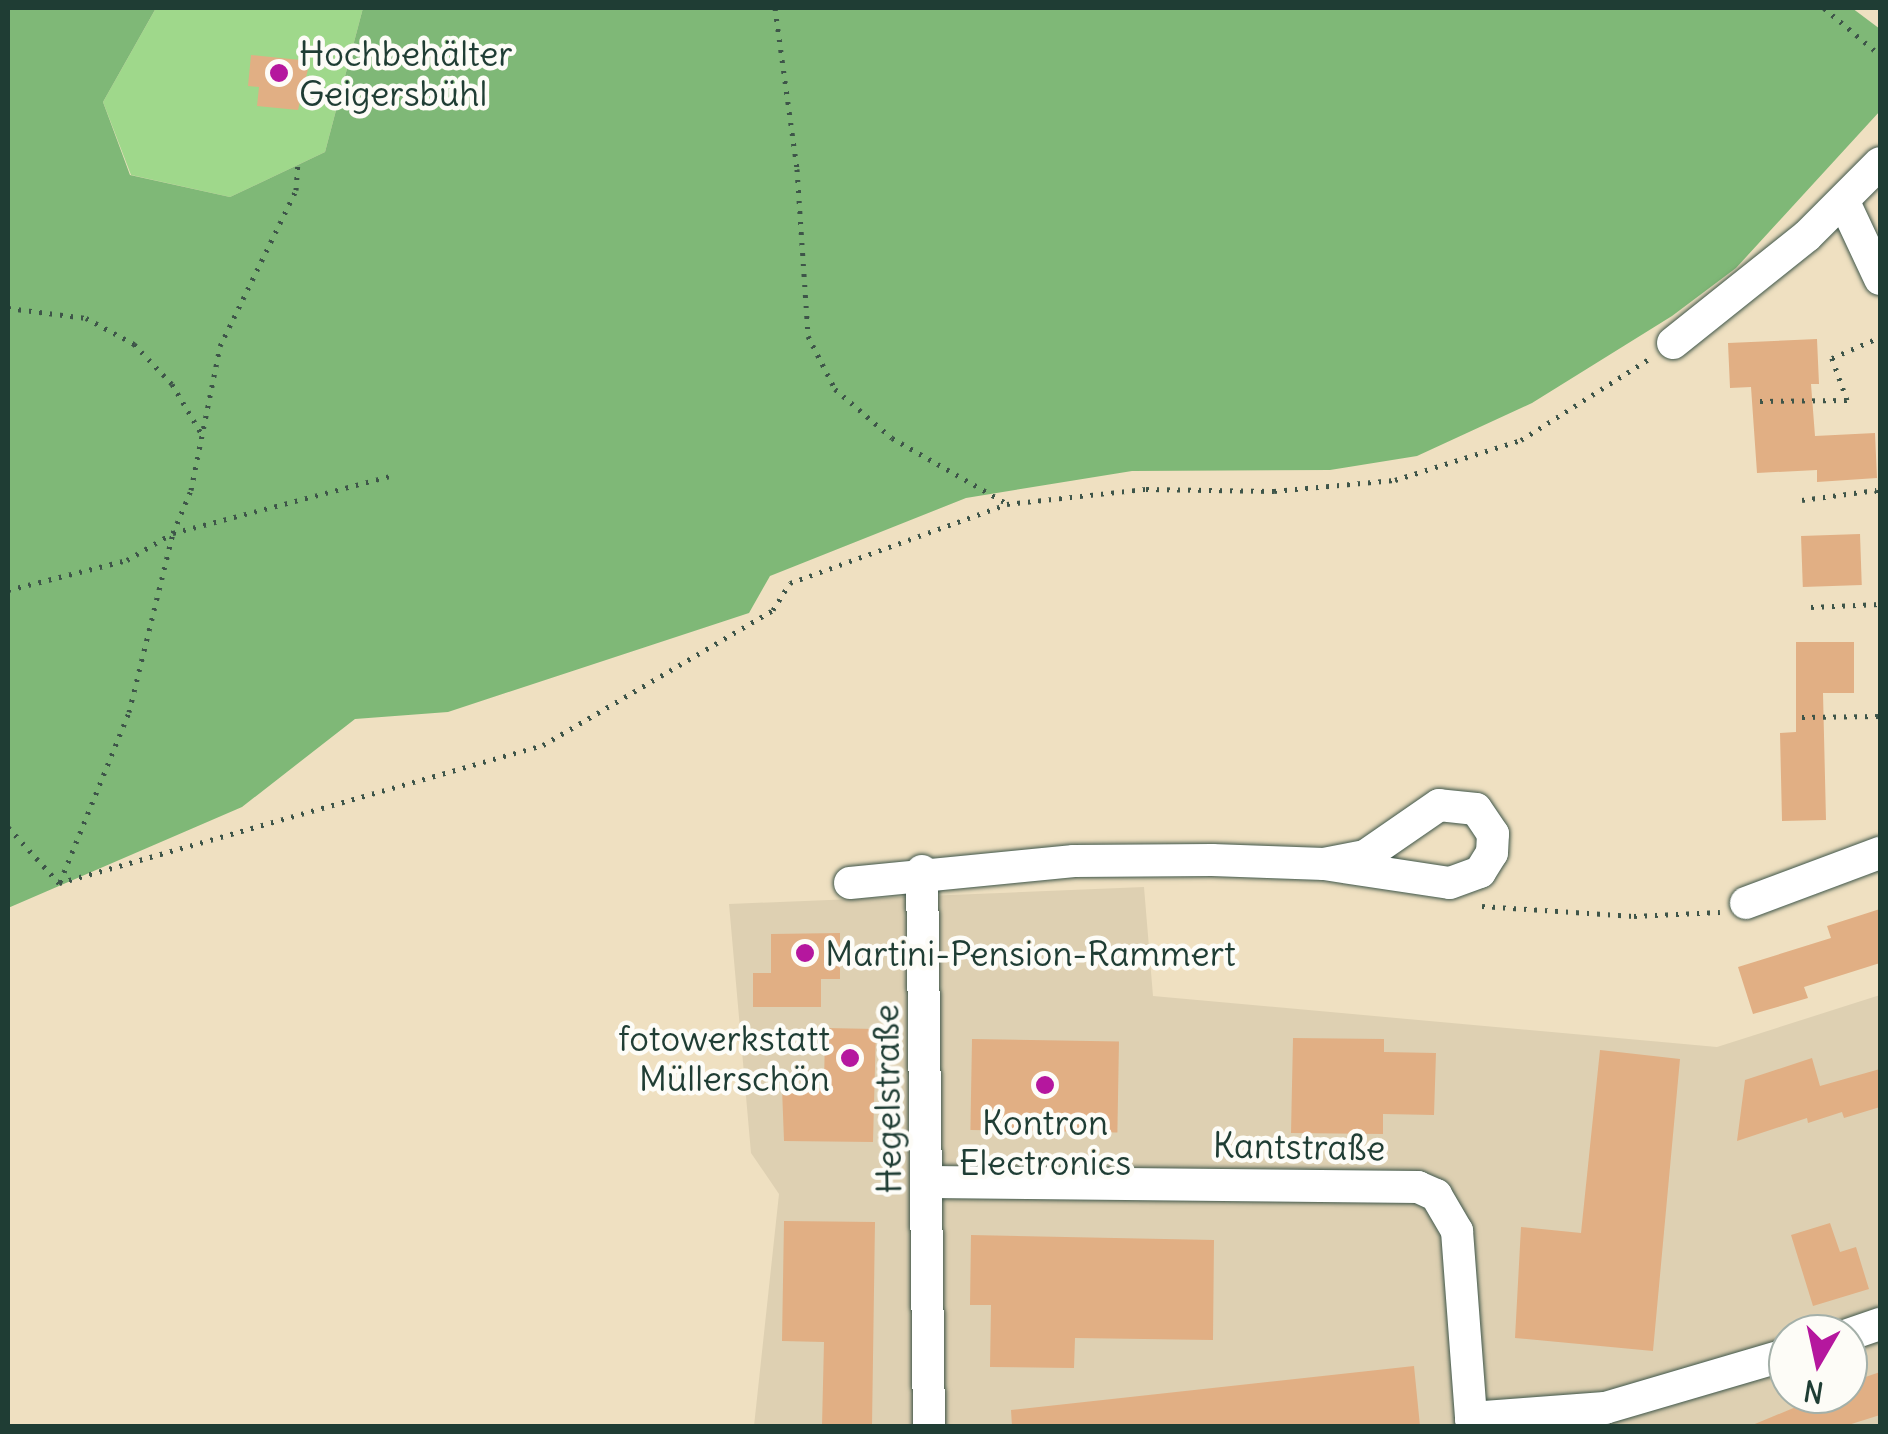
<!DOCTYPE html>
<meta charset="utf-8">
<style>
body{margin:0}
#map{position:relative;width:1888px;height:1434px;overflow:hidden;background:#efe0c1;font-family:Delius,sans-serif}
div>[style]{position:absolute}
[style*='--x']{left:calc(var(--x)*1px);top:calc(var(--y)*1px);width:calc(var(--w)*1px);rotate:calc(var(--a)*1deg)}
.built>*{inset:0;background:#ded0b2}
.green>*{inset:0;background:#9fd88b}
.forest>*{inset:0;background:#7fb877}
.building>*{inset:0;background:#e1af84;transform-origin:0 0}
.path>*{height:5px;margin-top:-2.5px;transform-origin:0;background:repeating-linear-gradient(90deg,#3e5549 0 2.5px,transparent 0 10.5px)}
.roads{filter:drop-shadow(0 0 2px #3e5549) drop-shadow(0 0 2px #3e5549)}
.minor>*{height:32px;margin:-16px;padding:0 16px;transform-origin:16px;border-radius:16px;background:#fff}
.dots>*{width:28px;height:28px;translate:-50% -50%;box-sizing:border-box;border:5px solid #fdfcf7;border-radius:50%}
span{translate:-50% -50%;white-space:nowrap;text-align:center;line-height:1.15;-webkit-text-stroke:9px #fdfcf7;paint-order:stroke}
.poi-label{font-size:35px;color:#1f3d34}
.left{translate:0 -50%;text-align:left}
.right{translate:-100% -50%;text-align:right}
.street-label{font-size:35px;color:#1f3d34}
.frame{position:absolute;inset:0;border:10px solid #1f3d34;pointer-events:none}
.north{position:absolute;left:1768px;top:1314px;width:100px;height:100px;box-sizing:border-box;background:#fdfcf7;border:2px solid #a4b0a9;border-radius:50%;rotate:189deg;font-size:28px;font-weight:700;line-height:40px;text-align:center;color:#1f3d34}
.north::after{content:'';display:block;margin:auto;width:35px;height:45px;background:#b5179e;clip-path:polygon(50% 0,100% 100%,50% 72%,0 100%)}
</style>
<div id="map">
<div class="built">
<i style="clip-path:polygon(evenodd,1144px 887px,1153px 996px,1717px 1047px,1880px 995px,1880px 1426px,754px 1426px,779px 1194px,751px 1153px,729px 904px,1144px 887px,1788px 1334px,1848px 1334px,1848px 1394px,1788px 1394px,1788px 1334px)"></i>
</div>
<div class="green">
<i style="clip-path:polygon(156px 8px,363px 8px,325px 152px,230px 197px,131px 175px,103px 102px)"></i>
</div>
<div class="forest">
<i style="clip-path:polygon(8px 8px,156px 8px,103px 102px,130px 175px,230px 197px,325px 152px,363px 8px,1852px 8px,1880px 29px,1880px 111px,1736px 268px,1672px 316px,1532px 403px,1417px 456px,1330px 470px,1132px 471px,966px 498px,770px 576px,749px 613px,448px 712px,355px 719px,242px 807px,8px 908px)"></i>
</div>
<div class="building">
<i style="clip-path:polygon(251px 55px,310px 61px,298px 110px,257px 106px,259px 87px,248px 86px)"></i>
<i style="clip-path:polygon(1817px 339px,1819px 384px,1811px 384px,1815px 436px,1875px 433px,1877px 478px,1817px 482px,1817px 470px,1757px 473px,1751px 387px,1730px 388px,1728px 343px)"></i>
<i style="left:1860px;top:534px;width:51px;height:59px;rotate:88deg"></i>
<i style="clip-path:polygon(1796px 642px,1854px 642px,1854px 693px,1823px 693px,1826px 820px,1782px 821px,1780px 733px,1796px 732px)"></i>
<i style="clip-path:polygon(1880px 909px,1880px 963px,1804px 987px,1808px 998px,1753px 1014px,1738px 967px,1831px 938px,1827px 926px)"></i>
<i style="clip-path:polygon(840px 933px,840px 979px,821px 979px,821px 1007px,753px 1007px,753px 973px,771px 973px,771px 934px)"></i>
<i style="clip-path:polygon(825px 1028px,876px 1029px,873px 1142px,784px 1141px,782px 1088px,824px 1088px)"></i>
<i style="clip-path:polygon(1293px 1038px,1384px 1039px,1384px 1052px,1436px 1053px,1434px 1115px,1383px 1114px,1383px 1134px,1291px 1133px)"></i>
<i style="left:972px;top:1039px;width:147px;height:91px;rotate:1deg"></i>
<i style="clip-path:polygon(1600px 1050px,1680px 1059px,1653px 1351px,1515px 1338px,1521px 1227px,1581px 1233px)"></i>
<i style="clip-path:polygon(1812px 1058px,1820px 1086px,1880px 1069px,1880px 1107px,1844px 1118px,1842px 1112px,1808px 1123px,1807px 1118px,1737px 1141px,1745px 1080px)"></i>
<i style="clip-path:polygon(784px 1221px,875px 1222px,872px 1426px,822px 1426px,824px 1342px,782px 1341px)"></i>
<i style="clip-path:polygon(1830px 1223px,1840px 1252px,1856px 1247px,1869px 1289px,1813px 1306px,1791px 1235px)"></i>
<i style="clip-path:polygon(971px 1235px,1214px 1240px,1213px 1340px,1075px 1338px,1074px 1368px,990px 1367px,991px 1305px,970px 1305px)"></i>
<i style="clip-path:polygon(1414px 1366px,1420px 1426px,1012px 1426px,1011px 1410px)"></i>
<i style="clip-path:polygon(1880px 1372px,1880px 1415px,1845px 1426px,1750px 1426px,1803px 1404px,1800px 1394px,1848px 1394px,1848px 1383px)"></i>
</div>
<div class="path">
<i style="--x:775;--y:8;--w:162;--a:82.2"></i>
<i style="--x:797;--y:169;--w:167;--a:86.2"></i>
<i style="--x:808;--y:336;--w:59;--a:63"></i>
<i style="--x:835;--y:389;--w:75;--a:40.7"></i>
<i style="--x:892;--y:438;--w:131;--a:29.7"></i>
<i style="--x:1824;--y:8;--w:73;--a:40"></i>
<i style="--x:8;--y:308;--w:79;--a:7.3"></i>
<i style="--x:86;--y:318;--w:55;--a:28.4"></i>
<i style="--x:134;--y:344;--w:55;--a:46.5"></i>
<i style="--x:172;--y:384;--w:57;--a:59.4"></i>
<i style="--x:1760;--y:401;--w:87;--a:-0.7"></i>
<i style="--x:1847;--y:400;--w:45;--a:-109.7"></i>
<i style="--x:1832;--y:358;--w:52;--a:-23.6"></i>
<i style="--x:1802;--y:500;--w:75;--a:-7.7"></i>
<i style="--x:1876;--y:490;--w:8;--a:60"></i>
<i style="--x:8;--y:590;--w:123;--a:-14.1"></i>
<i style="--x:127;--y:560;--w:53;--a:-30.4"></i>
<i style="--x:173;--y:533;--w:225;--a:-14.7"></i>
<i style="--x:1811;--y:607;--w:69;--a:-2.5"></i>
<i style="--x:1802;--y:717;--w:78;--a:-0.7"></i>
<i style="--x:8;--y:827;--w:76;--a:47.7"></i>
<i style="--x:59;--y:883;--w:503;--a:-15.91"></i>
<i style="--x:543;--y:745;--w:267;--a:-30.4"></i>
<i style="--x:773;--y:610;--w:32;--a:-58"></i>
<i style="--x:790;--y:583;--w:231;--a:-20"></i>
<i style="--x:1007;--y:504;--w:140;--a:-6.2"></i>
<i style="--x:1146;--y:489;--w:128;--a:0.9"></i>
<i style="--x:1274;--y:491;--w:121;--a:-5.2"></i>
<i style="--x:1395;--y:480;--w:132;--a:-17.6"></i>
<i style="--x:1521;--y:440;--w:153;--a:-32.4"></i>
<i style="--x:60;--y:882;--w:183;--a:-67.9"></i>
<i style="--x:129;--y:712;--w:184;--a:-76.2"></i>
<i style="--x:173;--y:533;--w:47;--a:-67.3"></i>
<i style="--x:191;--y:490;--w:147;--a:-78.6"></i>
<i style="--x:220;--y:346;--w:174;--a:-64"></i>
<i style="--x:296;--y:190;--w:31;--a:-86"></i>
<i style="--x:1482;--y:906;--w:152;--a:3.8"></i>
<i style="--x:1634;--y:916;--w:86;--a:-2.7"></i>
</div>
<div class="roads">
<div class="minor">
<i style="--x:1844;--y:202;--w:85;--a:64.9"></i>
<i style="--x:1673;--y:343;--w:171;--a:-38.6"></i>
<i style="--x:1807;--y:236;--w:103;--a:-45"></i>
<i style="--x:922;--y:871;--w:555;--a:89.28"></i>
<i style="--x:850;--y:883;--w:225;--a:-5.6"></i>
<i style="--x:1074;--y:861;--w:138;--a:-0.4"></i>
<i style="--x:1212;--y:860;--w:112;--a:2"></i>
<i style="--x:1324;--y:864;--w:127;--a:8.6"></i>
<i style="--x:1450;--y:883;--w:32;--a:-20"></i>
<i style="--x:1480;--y:872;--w:22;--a:-58"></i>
<i style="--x:1492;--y:853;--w:19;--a:-87"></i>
<i style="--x:1493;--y:834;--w:30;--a:-124"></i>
<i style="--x:1476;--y:809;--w:37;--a:-174"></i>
<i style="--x:1439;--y:805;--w:90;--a:145.4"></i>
<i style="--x:1365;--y:856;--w:42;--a:169"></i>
<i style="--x:1746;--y:903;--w:143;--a:-20.5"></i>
<i style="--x:930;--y:1182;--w:488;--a:0.6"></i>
<i style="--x:1418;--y:1187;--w:20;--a:24"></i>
<i style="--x:1436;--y:1195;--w:42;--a:59.7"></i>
<i style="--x:1457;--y:1231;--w:188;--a:85.7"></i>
<i style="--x:1848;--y:1335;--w:34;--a:-19"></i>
<i style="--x:1472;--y:1426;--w:8;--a:-97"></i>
<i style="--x:1471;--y:1418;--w:134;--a:-4.3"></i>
<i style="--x:1605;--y:1408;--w:191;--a:-16.4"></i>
</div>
</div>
<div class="dots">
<i style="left:279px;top:73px;background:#b5179e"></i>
<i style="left:805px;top:953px;background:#b5179e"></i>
<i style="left:850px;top:1058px;background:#b5179e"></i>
<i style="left:1045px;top:1085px;background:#b5179e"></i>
</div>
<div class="poi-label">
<span class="left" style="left:299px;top:73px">Hochbehälter<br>Geigersbühl</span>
<span class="left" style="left:825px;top:953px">Martini-Pension-Rammert</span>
<span class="right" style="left:830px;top:1058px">fotowerkstatt<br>Müllerschön</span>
<span style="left:1045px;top:1142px">Kontron<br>Electronics</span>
</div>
<div class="street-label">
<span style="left:887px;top:1099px;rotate:-91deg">Hegelstraße</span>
<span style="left:1299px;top:1146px;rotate:1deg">Kantstraße</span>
</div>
<div class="frame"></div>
<div class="north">N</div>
</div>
